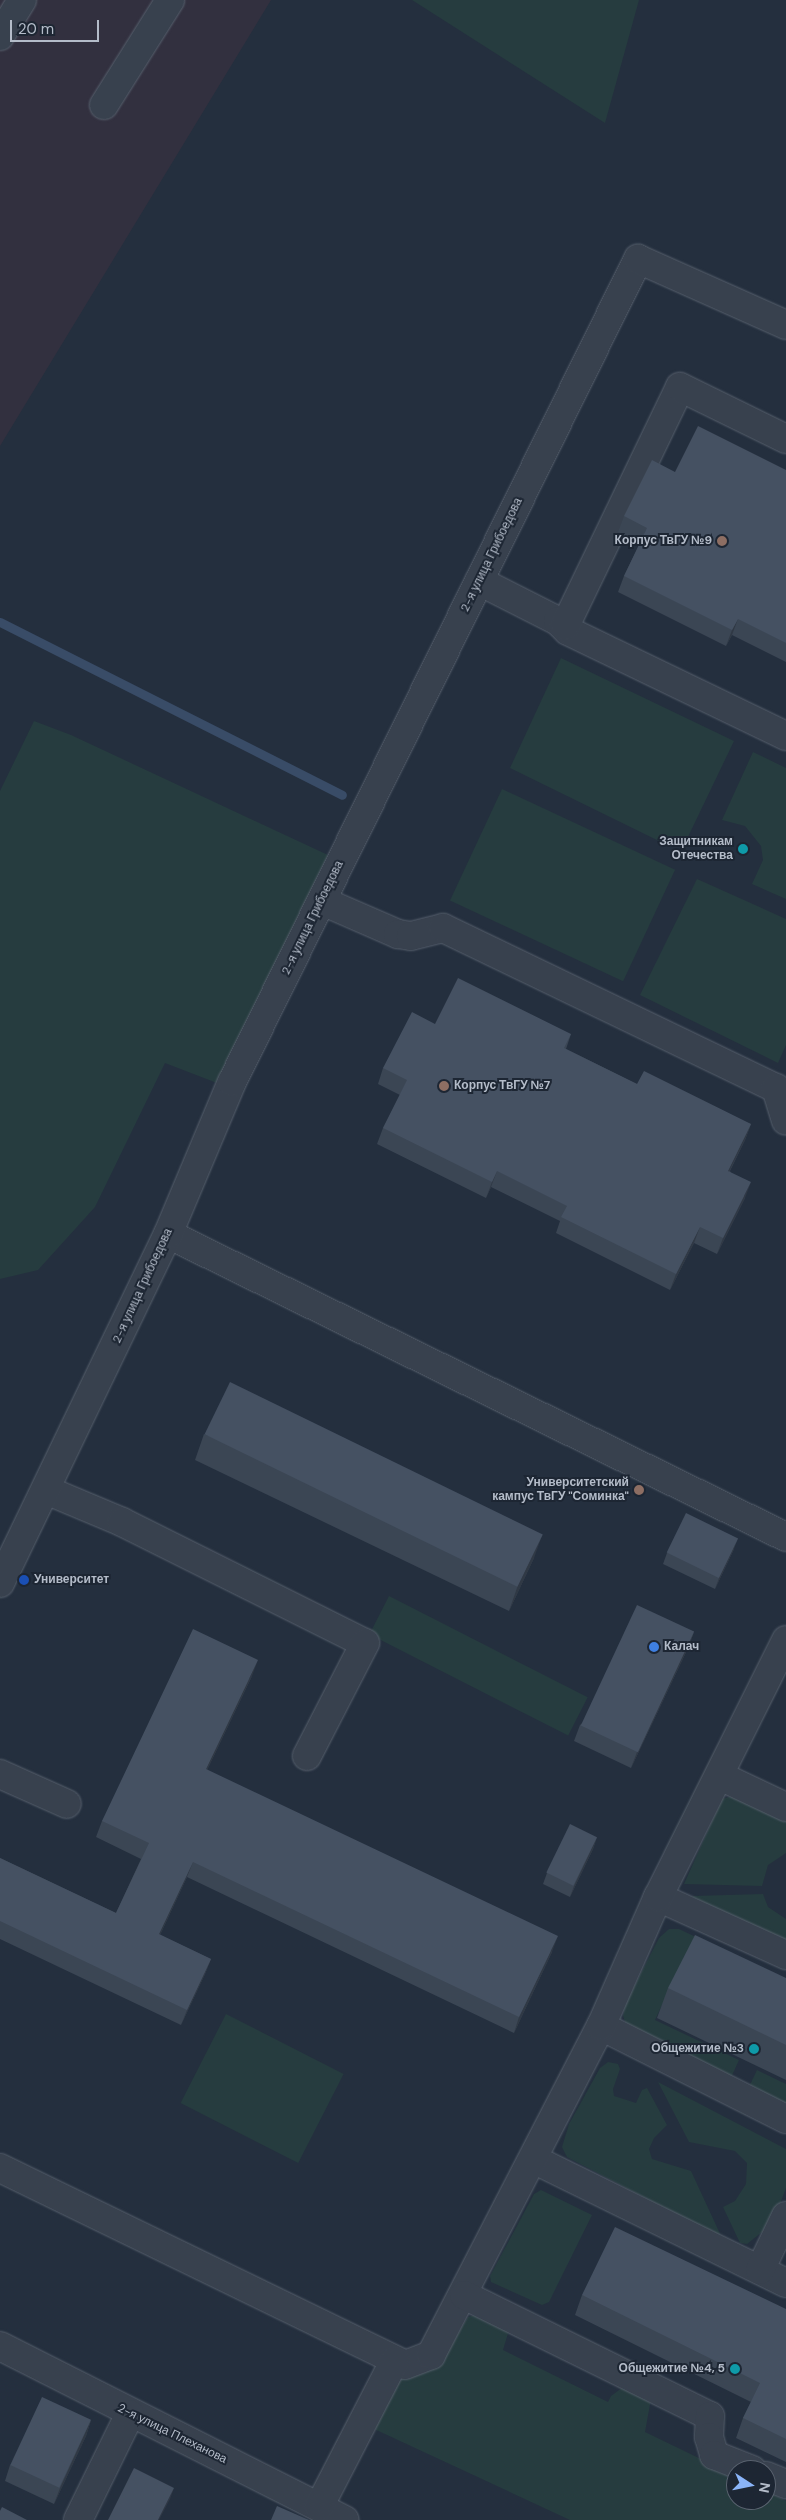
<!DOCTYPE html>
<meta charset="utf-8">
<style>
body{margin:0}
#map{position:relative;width:786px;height:2520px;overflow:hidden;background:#242f3e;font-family:"DM Sans",sans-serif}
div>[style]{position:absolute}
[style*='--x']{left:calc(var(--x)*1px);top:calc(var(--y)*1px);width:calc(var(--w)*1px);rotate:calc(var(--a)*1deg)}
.medical>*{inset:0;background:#32303f}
.green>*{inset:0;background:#263c3f;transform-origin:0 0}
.stream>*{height:9px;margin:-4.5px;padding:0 4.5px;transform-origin:4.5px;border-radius:4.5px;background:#394c67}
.roads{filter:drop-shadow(0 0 1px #565f6c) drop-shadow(0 0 1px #565f6c)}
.minor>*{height:28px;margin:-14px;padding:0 14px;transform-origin:14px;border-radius:14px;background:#38414e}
.wall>*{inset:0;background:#3b4654}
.shaded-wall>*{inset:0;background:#303945}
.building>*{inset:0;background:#455162;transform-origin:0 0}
.dots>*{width:14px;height:14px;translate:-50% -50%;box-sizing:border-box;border:2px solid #1d2633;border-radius:50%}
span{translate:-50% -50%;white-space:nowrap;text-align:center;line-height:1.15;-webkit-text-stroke:4px #1d2633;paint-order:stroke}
.poi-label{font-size:12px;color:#b4bcc9;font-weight:700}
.right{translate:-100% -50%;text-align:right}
.left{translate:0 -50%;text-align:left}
.street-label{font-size:12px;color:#b4bcc9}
.north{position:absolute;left:726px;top:2460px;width:50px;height:50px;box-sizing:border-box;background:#1d2633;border:1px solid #59626f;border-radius:50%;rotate:101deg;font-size:14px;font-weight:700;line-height:20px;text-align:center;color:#b4bcc9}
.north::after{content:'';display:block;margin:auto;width:18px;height:22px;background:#8ab4f8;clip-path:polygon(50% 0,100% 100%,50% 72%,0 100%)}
.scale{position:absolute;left:10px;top:20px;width:89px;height:22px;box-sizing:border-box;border:2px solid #b4bcc9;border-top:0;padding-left:6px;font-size:15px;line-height:18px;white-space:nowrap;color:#b4bcc9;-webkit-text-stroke:4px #1d2633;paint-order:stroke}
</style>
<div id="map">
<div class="medical">
<i style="clip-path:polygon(0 0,271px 0,0 446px)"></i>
</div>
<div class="green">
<i style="clip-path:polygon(412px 0,639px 0,605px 123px)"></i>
<i style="clip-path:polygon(561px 658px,734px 741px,687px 839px,663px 843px,510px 768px)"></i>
<i style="clip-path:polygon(34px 721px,71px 735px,328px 855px,217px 1083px,165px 1063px,95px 1207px,38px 1270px,0 1279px,0 791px)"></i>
<i style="clip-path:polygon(753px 752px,786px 768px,786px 899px,752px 884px,763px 860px,761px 846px,745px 826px,722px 820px)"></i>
<i style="left:502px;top:789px;width:191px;height:123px;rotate:25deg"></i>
<i style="clip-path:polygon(697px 879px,786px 919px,786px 1045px,778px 1063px,640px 995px)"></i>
<i style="left:389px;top:1596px;width:223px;height:43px;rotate:27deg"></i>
<i style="clip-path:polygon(737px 1795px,786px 1816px,786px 1853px,768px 1865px,762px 1886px,684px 1884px,722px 1799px)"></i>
<i style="clip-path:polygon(763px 1894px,768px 1907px,786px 1919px,786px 1944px,700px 1903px,692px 1896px)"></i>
<i style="clip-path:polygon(669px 1929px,679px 1929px,778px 1976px,683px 1960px,655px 2020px,739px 2060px,730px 2080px,627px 2027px,623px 2016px,626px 2002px,659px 1938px)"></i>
<i style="left:226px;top:2014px;width:132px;height:100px;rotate:27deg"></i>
<i style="clip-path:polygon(608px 2062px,618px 2064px,620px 2069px,613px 2089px,614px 2096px,636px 2103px,642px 2090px,647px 2088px,667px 2125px,654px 2138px,649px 2149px,652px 2159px,691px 2171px,722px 2238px,567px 2157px,562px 2147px,569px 2124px,600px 2068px)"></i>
<i style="clip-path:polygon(757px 2070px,786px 2084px,786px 2110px,747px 2091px)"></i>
<i style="clip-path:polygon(658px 2082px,786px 2149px,786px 2188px,780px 2204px,766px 2229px,747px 2244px,740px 2243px,723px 2207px,735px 2201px,746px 2184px,747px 2163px,735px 2151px,689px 2142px)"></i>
<i style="clip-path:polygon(541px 2190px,592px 2215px,549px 2302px,542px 2305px,491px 2282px,490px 2276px,534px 2194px)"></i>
<i style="clip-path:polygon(478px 2314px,509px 2330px,503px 2350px,608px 2402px,611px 2396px,626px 2385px,651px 2399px,645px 2432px,736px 2476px,736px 2500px,766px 2500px,766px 2491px,786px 2501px,786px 2520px,570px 2520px,372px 2428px,401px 2371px,445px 2355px,468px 2317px)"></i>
</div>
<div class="stream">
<i style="--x:0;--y:622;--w:383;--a:26.8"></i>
</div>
<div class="roads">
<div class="minor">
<i style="--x:0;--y:36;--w:42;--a:-58.6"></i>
<i style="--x:104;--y:105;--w:124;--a:-57.8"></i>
<i style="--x:479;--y:581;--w:89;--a:26.9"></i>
<i style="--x:558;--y:621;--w:14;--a:45"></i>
<i style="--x:568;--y:631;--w:242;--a:25.7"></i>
<i style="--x:565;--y:626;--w:265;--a:-64.3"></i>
<i style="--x:680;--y:387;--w:118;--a:26.1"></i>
<i style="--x:322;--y:901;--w:83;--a:23.5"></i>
<i style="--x:398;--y:934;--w:13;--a:9"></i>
<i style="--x:411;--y:936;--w:33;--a:-14"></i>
<i style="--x:443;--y:928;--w:369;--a:25.7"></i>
<i style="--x:776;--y:1088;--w:34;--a:73"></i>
<i style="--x:168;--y:1234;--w:688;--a:26.12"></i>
<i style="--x:46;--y:1490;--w:82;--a:22.8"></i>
<i style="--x:122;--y:1522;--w:271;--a:26.5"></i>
<i style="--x:365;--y:1643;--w:127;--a:117.2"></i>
<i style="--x:0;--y:1583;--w:387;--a:-64.3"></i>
<i style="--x:168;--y:1234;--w:165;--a:-67.2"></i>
<i style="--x:232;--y:1082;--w:918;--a:-63.74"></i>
<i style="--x:638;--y:259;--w:162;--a:24"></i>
<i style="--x:0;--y:1774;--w:73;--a:24.1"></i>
<i style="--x:720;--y:1776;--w:73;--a:25.2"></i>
<i style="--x:658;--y:1897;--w:141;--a:24.4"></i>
<i style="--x:601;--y:2026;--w:207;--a:26.7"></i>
<i style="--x:533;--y:2159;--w:282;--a:26.1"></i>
<i style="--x:0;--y:2168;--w:450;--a:25.9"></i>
<i style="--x:405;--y:2365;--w:28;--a:-21"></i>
<i style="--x:431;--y:2355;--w:370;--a:-62.7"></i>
<i style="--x:601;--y:2026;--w:141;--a:-66.2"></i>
<i style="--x:658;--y:1897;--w:287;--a:-63.5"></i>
<i style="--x:760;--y:2270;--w:60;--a:-64.3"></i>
<i style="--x:464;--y:2295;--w:274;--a:26.2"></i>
<i style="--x:710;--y:2416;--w:21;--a:93"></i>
<i style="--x:709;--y:2437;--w:19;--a:74"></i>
<i style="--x:714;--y:2455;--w:41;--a:21.5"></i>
<i style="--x:0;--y:2346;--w:386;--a:26.8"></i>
<i style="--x:766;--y:2476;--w:22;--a:22"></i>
<i style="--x:319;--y:2507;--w:165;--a:-62.7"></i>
<i style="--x:78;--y:2520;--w:118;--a:-63.9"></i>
</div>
</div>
<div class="wall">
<i style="clip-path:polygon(786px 470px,786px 662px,732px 635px,726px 646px,618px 592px,624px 576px,640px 543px,618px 532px,624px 516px,675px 472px)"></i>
<i style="clip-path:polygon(435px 1024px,571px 1034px,566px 1049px,637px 1084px,751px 1124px,745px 1140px,730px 1171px,745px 1198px,717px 1254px,694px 1243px,670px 1290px,556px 1233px,560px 1221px,491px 1187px,486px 1198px,377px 1144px,383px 1128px,400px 1095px,378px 1084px,383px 1068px)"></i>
<i style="clip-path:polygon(204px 1434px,534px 1558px,509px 1611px,195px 1460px)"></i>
<i style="clip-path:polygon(734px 1549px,715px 1589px,663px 1564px,667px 1553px)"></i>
<i style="clip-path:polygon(694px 1632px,688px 1648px,631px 1768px,574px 1741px,580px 1725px)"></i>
<i style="clip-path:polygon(252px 1676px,207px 1770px,552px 1952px,514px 2033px,187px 1877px,160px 1935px,211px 1959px,205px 1974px,181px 2025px,0 1939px,0 1858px,116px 1913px,141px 1859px,96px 1837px,102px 1821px)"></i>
<i style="clip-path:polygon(597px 1837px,593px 1849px,570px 1897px,543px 1884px,547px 1873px)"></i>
<i style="clip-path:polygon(786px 1978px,786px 2080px,657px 2018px,668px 1988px)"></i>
<i style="clip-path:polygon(582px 2295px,786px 2309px,786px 2462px,736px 2438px,743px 2418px,751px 2402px,575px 2315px)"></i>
<i style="clip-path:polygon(91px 2420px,86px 2436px,54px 2504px,5px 2481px,10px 2465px)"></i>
</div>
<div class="shaded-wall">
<i style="clip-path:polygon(738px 619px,732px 635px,726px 646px,732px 630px)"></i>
<i style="clip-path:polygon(751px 1124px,745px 1140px,722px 1186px,728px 1171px)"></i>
<i style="clip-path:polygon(497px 1171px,491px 1187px,486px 1198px,492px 1182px)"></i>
<i style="clip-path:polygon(751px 1182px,745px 1198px,717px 1254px,723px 1238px)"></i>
<i style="clip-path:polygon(700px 1227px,694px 1243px,670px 1290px,676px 1274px)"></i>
<i style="clip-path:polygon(543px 1533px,534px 1558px,509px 1611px,518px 1585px)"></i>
<i style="clip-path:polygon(738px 1538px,734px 1549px,715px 1589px,719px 1578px)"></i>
<i style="clip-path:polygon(694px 1632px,688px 1648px,631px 1768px,637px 1752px)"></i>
<i style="clip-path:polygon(258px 1660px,252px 1676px,200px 1785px,206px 1769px)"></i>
<i style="clip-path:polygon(597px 1837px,593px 1849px,570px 1897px,574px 1886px)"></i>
<i style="clip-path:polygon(193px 1862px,187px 1877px,153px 1950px,159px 1934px)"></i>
<i style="clip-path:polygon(558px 1936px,552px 1952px,514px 2033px,519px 2017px)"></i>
<i style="clip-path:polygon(211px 1959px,205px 1974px,181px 2025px,187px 2010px)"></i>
<i style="clip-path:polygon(91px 2420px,86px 2436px,54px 2504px,60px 2488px)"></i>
<i style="clip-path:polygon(174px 2488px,170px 2499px,159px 2520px,158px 2520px)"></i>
</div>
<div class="building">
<i style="clip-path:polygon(698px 426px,786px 470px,786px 643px,738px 619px,732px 630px,624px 576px,647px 528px,624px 516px,652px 460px,675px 472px)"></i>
<i style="clip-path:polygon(458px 978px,571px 1034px,564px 1048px,637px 1084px,644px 1071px,751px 1124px,728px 1171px,751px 1182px,723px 1238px,700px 1227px,676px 1274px,561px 1217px,567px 1206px,497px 1171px,492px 1182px,383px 1128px,407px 1080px,383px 1068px,412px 1012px,435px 1024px)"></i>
<i style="left:230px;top:1382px;width:348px;height:58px;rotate:26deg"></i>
<i style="left:686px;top:1513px;width:58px;height:44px;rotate:26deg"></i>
<i style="left:637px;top:1605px;width:63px;height:133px;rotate:25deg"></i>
<i style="clip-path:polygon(193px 1629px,258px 1660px,206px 1769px,558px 1936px,519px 2017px,193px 1862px,159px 1934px,211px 1959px,187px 2010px,0 1921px,0 1858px,116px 1913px,149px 1843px,102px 1821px)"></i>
<i style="left:570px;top:1824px;width:30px;height:54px;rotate:26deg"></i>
<i style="clip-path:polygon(695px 1935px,786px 1978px,786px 2045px,668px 1988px)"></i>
<i style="clip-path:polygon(615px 2227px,786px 2309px,786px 2439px,743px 2418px,760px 2383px,582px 2295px)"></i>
<i style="left:42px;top:2397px;width:54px;height:75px;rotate:25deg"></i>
<i style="clip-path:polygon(134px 2468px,174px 2488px,158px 2520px,108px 2520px)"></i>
<i style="clip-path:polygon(277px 2506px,309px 2520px,271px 2520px)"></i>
<i style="clip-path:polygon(2px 2507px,27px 2520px,0 2520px,0 2511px)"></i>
</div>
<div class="dots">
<i style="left:722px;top:541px;background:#8d6e63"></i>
<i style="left:743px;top:849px;background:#0f9aa8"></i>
<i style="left:444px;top:1086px;background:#8d6e63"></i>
<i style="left:639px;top:1490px;background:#8d6e63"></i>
<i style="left:24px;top:1580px;background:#1a4fb4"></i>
<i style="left:654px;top:1647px;background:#3f7fe0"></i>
<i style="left:754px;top:2049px;background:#0f9aa8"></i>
<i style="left:735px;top:2369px;background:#0f9aa8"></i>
</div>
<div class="poi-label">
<span class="right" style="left:712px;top:541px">Корпус ТвГУ №9</span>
<span class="right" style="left:733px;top:849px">Защитникам<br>Отечества</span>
<span class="left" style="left:454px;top:1086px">Корпус ТвГУ №7</span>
<span class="right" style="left:629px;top:1490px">Университетский<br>кампус ТвГУ "Соминка"</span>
<span class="left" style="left:34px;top:1580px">Университет</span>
<span class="left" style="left:664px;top:1647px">Калач</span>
<span class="right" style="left:744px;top:2049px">Общежитие №3</span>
<span class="right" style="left:725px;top:2369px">Общежитие №4, 5</span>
</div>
<div class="street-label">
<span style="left:492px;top:555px;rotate:-64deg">2-я улица Грибоедова</span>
<span style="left:313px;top:918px;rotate:-64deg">2-я улица Грибоедова</span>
<span style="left:143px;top:1286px;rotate:-65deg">2-я улица Грибоедова</span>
<span style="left:172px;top:2434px;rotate:26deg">2-я улица Плеханова</span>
</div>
<div class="north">N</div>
<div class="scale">20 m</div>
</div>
